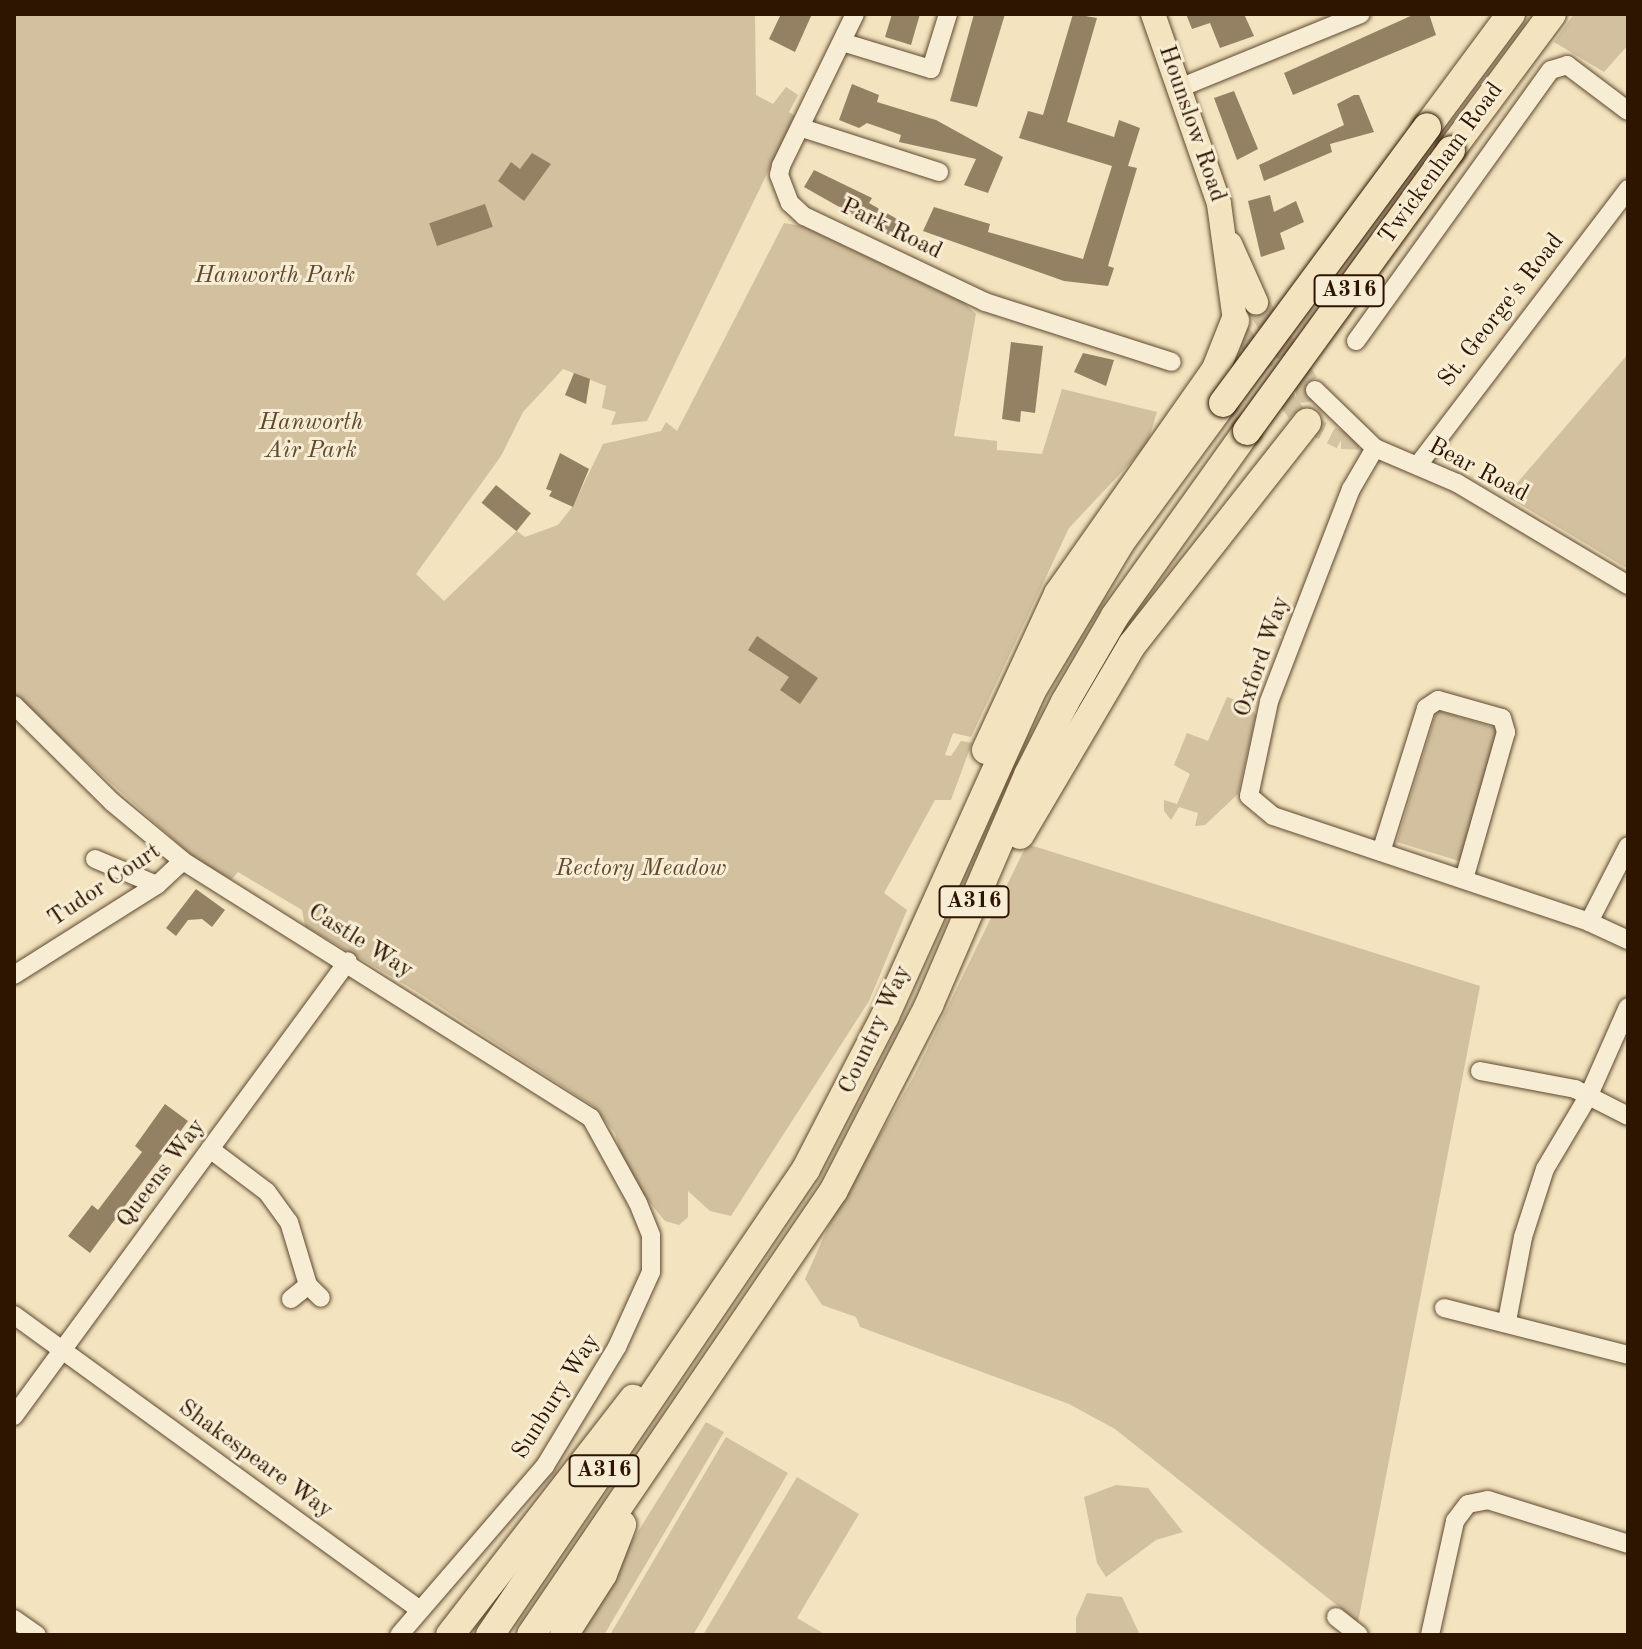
<!DOCTYPE html>
<style>
body{margin:0}
#map{position:relative;width:1642px;height:1649px;overflow:hidden;background:#f3e3be;font-family:"Old Standard TT",serif}
div>[style]{position:absolute}
[style*='--x']{left:calc(var(--x)*1px);top:calc(var(--y)*1px);width:calc(var(--w)*1px);rotate:calc(var(--a)*1deg)}
.green>*{inset:0;background:#d2c09e;transform-origin:0 0}
.building>*{inset:0;background:#948063;transform-origin:0 0}
.minor-tunnel>*{height:18px;margin-top:-9px;transform-origin:0;background:repeating-linear-gradient(90deg,#d5c4a2 0 18px,transparent 0 27px)}
.major-tunnel>*{height:24px;margin-top:-12px;transform-origin:0;background:repeating-linear-gradient(90deg,#d5c4a2 0 24px,transparent 0 36px)}
.roads{filter:drop-shadow(0 0 2px #5f4830) drop-shadow(0 0 2px #5f4830)}
.minor>*{height:18px;margin:-9px;padding:0 9px;transform-origin:9px;border-radius:9px;background:#f7edd5}
.major>*{height:24px;margin:-12px;padding:0 12px;transform-origin:12px;border-radius:12px;background:#f3e3be}
.highway>*{height:28px;margin:-14px;padding:0 14px;transform-origin:14px;border-radius:14px;background:#f3e3be}
.bridges{filter:drop-shadow(0 0 2px #2e1500) drop-shadow(0 0 2px #2e1500)}
.highway-bridge>*{height:28px;margin:-14px;padding:0 14px;transform-origin:14px;border-radius:14px;background:#f3e3be}
span{translate:-50% -50%;white-space:nowrap;text-align:center;line-height:1.15;-webkit-text-stroke:6px #f7edd5;paint-order:stroke}
.shield-label span{padding:2px 6px;background:#f7edd5;border:2px solid;border-radius:6px;-webkit-text-stroke-width:0}
.shield-label{font-size:22px;color:#2e1500;font-weight:700}
.street-label{font-size:24px;color:#2e1500}
.park-label{font-size:24px;color:#5f482f;font-style:italic}
.frame{position:absolute;inset:0;border:16px solid #2e1500;pointer-events:none}
</style>
<div id="map">
<div class="green">
<i style="clip-path:polygon(14px 14px,755px 14px,756px 95px,773px 104px,786px 87px,798px 95px,789px 112px,795px 116px,647px 421px,611px 425px,616px 412px,602px 408px,606px 386px,563px 369px,523px 412px,501px 456px,416px 574px,444px 601px,517px 531px,525px 537px,558px 525px,573px 506px,603px 444px,661px 431px,666px 422px,677px 431px,784px 223px,802px 226px,963px 302px,976px 314px,954px 436px,997px 441px,997px 450px,1042px 454px,1062px 389px,1157px 412px,1147px 445px,1069px 528px,971px 737px,953px 733px,945px 755px,951px 756px,961px 741px,972px 743px,951px 800px,935px 800px,884px 893px,907px 910px,869px 1001px,731px 1216px,710px 1211px,688px 1191px,688px 1217px,679px 1225px,665px 1221px,626px 1174px,615px 1133px,593px 1106px,414px 990px,305px 926px,302px 910px,238px 872px,232px 879px,203px 866px,14px 696px)"></i>
<i style="clip-path:polygon(1574px 14px,1628px 14px,1628px 45px,1604px 72px,1554px 42px)"></i>
<i style="clip-path:polygon(1628px 354px,1628px 569px,1506px 496px)"></i>
<i style="clip-path:polygon(1227px 697px,1247px 704px,1256px 715px,1238px 794px,1205px 825px,1195px 826px,1198px 813px,1179px 807px,1171px 820px,1164px 811px,1164px 800px,1177px 804px,1190px 774px,1174px 765px,1187px 733px,1208px 741px)"></i>
<i style="left:1437px;top:710px;width:66px;height:138px;rotate:17deg"></i>
<i style="clip-path:polygon(1027px 844px,1480px 986px,1358px 1622px,1115px 1429px,1069px 1404px,860px 1327px,856px 1317px,822px 1305px,805px 1279px,833px 1216px,914px 1076px)"></i>
<i style="clip-path:polygon(706px 1422px,724px 1432px,604px 1635px,574px 1635px)"></i>
<i style="clip-path:polygon(726px 1437px,788px 1473px,693px 1635px,610px 1635px)"></i>
<i style="clip-path:polygon(797px 1477px,859px 1514px,797px 1618px,826px 1635px,703px 1635px)"></i>
<i style="clip-path:polygon(1116px 1485px,1148px 1488px,1183px 1532px,1156px 1540px,1106px 1577px,1097px 1563px,1084px 1497px)"></i>
<i style="clip-path:polygon(1087px 1593px,1122px 1597px,1140px 1635px,1076px 1635px,1076px 1618px)"></i>
</div>
<div class="building">
<i style="clip-path:polygon(781px 14px,812px 14px,795px 52px,769px 39px)"></i>
<i style="clip-path:polygon(892px 14px,920px 14px,911px 45px,885px 37px)"></i>
<i style="clip-path:polygon(974px 14px,1005px 14px,977px 107px,950px 101px)"></i>
<i style="clip-path:polygon(1073px 14px,1097px 18px,1067px 122px,1114px 137px,1119px 120px,1140px 128px,1128px 166px,1137px 168px,1108px 266px,1114px 268px,1108px 286px,1064px 281px,923px 231px,934px 207px,990px 224px,988px 232px,1083px 259px,1112px 166px,1019px 138px,1028px 111px,1043px 115px)"></i>
<i style="clip-path:polygon(1186px 14px,1244px 14px,1254px 36px,1220px 48px,1210px 23px,1192px 29px)"></i>
<i style="clip-path:polygon(1415px 14px,1429px 14px,1436px 35px,1293px 95px,1284px 73px)"></i>
<i style="clip-path:polygon(852px 84px,879px 95px,877px 102px,936px 120px,1003px 157px,988px 193px,964px 185px,976px 159px,899px 142px,901px 135px,867px 123px,859px 128px,839px 120px)"></i>
<i style="clip-path:polygon(1234px 91px,1258px 149px,1237px 160px,1214px 98px)"></i>
<i style="clip-path:polygon(1354px 95px,1359px 95px,1374px 132px,1330px 144px,1332px 152px,1264px 181px,1259px 165px,1344px 125px,1337px 104px)"></i>
<i style="clip-path:polygon(532px 153px,551px 164px,524px 201px,498px 181px,511px 162px,520px 169px)"></i>
<i style="clip-path:polygon(814px 170px,872px 198px,869px 203px,904px 223px,894px 238px,804px 187px)"></i>
<i style="clip-path:polygon(1270px 195px,1274px 212px,1296px 201px,1304px 222px,1280px 233px,1285px 249px,1261px 257px,1248px 201px)"></i>
<i style="left:485px;top:204px;width:24px;height:59px;rotate:71deg"></i>
<i style="clip-path:polygon(1011px 342px,1043px 346px,1035px 413px,1021px 411px,1020px 422px,1002px 419px)"></i>
<i style="clip-path:polygon(1083px 353px,1114px 360px,1106px 386px,1074px 372px)"></i>
<i style="clip-path:polygon(574px 373px,590px 379px,586px 404px,565px 395px)"></i>
<i style="clip-path:polygon(560px 453px,589px 469px,573px 507px,549px 496px,552px 491px,546px 489px)"></i>
<i style="left:496px;top:485px;width:45px;height:23px;rotate:39deg"></i>
<i style="clip-path:polygon(757px 636px,818px 678px,800px 704px,780px 690px,789px 677px,748px 650px)"></i>
<i style="clip-path:polygon(196px 889px,225px 910px,212px 927px,202px 919px,188px 920px,176px 936px,166px 928px)"></i>
<i style="clip-path:polygon(165px 1104px,188px 1121px,90px 1253px,68px 1236px,92px 1205px,98px 1210px,142px 1152px,135px 1146px)"></i>
</div>
<div class="minor-tunnel">
<i style="--x:1241;--y:332;--w:98;--a:55.8"></i>
<i style="--x:1307;--y:423;--w:38;--a:27"></i>
<i style="--x:1341;--y:440;--w:24;--a:2"></i>
</div>
<div class="major-tunnel">
<i style="--x:1256;--y:302;--w:97;--a:58.1"></i>
<i style="--x:1307;--y:384;--w:18;--a:84"></i>
</div>
<div class="roads">
<div class="minor">
<i style="--x:855;--y:14;--w:169;--a:116"></i>
<i style="--x:781;--y:166;--w:9;--a:103"></i>
<i style="--x:779;--y:175;--w:30;--a:69"></i>
<i style="--x:790;--y:203;--w:19;--a:43"></i>
<i style="--x:804;--y:216;--w:200;--a:25.4"></i>
<i style="--x:985;--y:302;--w:196;--a:17.8"></i>
<i style="--x:842;--y:42;--w:93;--a:16.9"></i>
<i style="--x:931;--y:69;--w:58;--a:-72.8"></i>
<i style="--x:1182;--y:87;--w:193;--a:-22.2"></i>
<i style="--x:802;--y:128;--w:144;--a:17.8"></i>
<i style="--x:1356;--y:341;--w:334;--a:-54.3"></i>
<i style="--x:1551;--y:70;--w:17;--a:-17"></i>
<i style="--x:1567;--y:65;--w:76;--a:37"></i>
<i style="--x:1315;--y:390;--w:83;--a:44"></i>
<i style="--x:1375;--y:448;--w:89;--a:23.1"></i>
<i style="--x:1457;--y:483;--w:199;--a:30.8"></i>
<i style="--x:1375;--y:448;--w:48;--a:120.3"></i>
<i style="--x:1351;--y:489;--w:228;--a:111.1"></i>
<i style="--x:1269;--y:702;--w:96;--a:102"></i>
<i style="--x:1249;--y:796;--w:31;--a:40"></i>
<i style="--x:1273;--y:816;--w:333;--a:18.5"></i>
<i style="--x:1589;--y:922;--w:43;--a:24.8"></i>
<i style="--x:1418;--y:465;--w:347;--a:-52.7"></i>
<i style="--x:14;--y:705;--w:138;--a:44.7"></i>
<i style="--x:112;--y:802;--w:92;--a:39.7"></i>
<i style="--x:183;--y:861;--w:482;--a:32.2"></i>
<i style="--x:591;--y:1118;--w:97;--a:61.1"></i>
<i style="--x:638;--y:1203;--w:35;--a:68"></i>
<i style="--x:651;--y:1236;--w:36;--a:90"></i>
<i style="--x:651;--y:1272;--w:82;--a:114.4"></i>
<i style="--x:617;--y:1347;--w:139;--a:121.2"></i>
<i style="--x:545;--y:1466;--w:223;--a:130.8"></i>
<i style="--x:1381;--y:852;--w:151;--a:-72.6"></i>
<i style="--x:1426;--y:708;--w:14;--a:-34"></i>
<i style="--x:1438;--y:700;--w:66;--a:15.7"></i>
<i style="--x:1502;--y:718;--w:15;--a:74"></i>
<i style="--x:1506;--y:732;--w:153;--a:105.9"></i>
<i style="--x:95;--y:859;--w:67;--a:22.8"></i>
<i style="--x:1589;--y:922;--w:85;--a:-62.8"></i>
<i style="--x:14;--y:975;--w:169;--a:-32.2"></i>
<i style="--x:157;--y:885;--w:35;--a:-43"></i>
<i style="--x:1480;--y:1071;--w:97;--a:10.7"></i>
<i style="--x:1575;--y:1089;--w:59;--a:27"></i>
<i style="--x:210;--y:1149;--w:71;--a:37"></i>
<i style="--x:267;--y:1192;--w:37;--a:54"></i>
<i style="--x:289;--y:1222;--w:66;--a:73.2"></i>
<i style="--x:308;--y:1285;--w:18;--a:45"></i>
<i style="--x:291;--y:1299;--w:22;--a:-39"></i>
<i style="--x:1444;--y:1308;--w:190;--a:14.3"></i>
<i style="--x:14;--y:1315;--w:502;--a:36"></i>
<i style="--x:1507;--y:1321;--w:86;--a:-79.2"></i>
<i style="--x:1523;--y:1237;--w:71;--a:-72.1"></i>
<i style="--x:1545;--y:1169;--w:86;--a:-59.3"></i>
<i style="--x:1589;--y:1095;--w:96;--a:-66.1"></i>
<i style="--x:14;--y:1416;--w:564;--a:-53.72"></i>
<i style="--x:1336;--y:1617;--w:29;--a:38"></i>
<i style="--x:14;--y:1619;--w:28;--a:35"></i>
<i style="--x:1430;--y:1635;--w:117;--a:-77.6"></i>
<i style="--x:1455;--y:1521;--w:21;--a:-53"></i>
<i style="--x:1468;--y:1504;--w:20;--a:-11"></i>
<i style="--x:1488;--y:1500;--w:147;--a:17.4"></i>
</div>
<div class="major">
<i style="--x:1153;--y:14;--w:201;--a:70.8"></i>
<i style="--x:1219;--y:204;--w:118;--a:82.2"></i>
<i style="--x:1230;--y:244;--w:64;--a:65.9"></i>
</div>
<div class="highway">
<i style="--x:1427;--y:127;--w:141;--a:-53.4"></i>
<i style="--x:1451;--y:150;--w:169;--a:-53.4"></i>
<i style="--x:986;--y:750;--w:172;--a:-65.2"></i>
<i style="--x:1058;--y:594;--w:275;--a:-54.9"></i>
<i style="--x:1216;--y:369;--w:52;--a:-68.4"></i>
<i style="--x:1020;--y:835;--w:221;--a:-59.5"></i>
<i style="--x:1132;--y:645;--w:283;--a:-51.8"></i>
<i style="--x:450;--y:1635;--w:299;--a:-52.2"></i>
<i style="--x:490;--y:1635;--w:563;--a:-55.86"></i>
<i style="--x:806;--y:1169;--w:172;--a:-62.7"></i>
<i style="--x:885;--y:1016;--w:355;--a:-65.7"></i>
<i style="--x:1031;--y:692;--w:174;--a:-59.1"></i>
<i style="--x:1120;--y:543;--w:174;--a:-53.7"></i>
<i style="--x:531;--y:1635;--w:538;--a:-55.75"></i>
<i style="--x:834;--y:1190;--w:208;--a:-62.8"></i>
<i style="--x:929;--y:1005;--w:250;--a:-66.7"></i>
<i style="--x:1028;--y:775;--w:82;--a:-63.1"></i>
<i style="--x:1065;--y:702;--w:99;--a:-59.8"></i>
<i style="--x:1115;--y:616;--w:227;--a:-54.5"></i>
<i style="--x:564;--y:1635;--w:72;--a:-57.4"></i>
<i style="--x:603;--y:1574;--w:53;--a:-68.8"></i>
</div>
</div>
<div class="bridges">
<div class="highway-bridge">
<i style="--x:1223;--y:403;--w:343;--a:-53.5"></i>
<i style="--x:1247;--y:431;--w:347;--a:-54"></i>
</div>
</div>
<div class="shield-label">
<span style="left:1349px;top:291px">A316</span>
<span style="left:974px;top:902px">A316</span>
<span style="left:604px;top:1471px">A316</span>
</div>
<div class="street-label">
<span style="left:1191px;top:124px;rotate:71deg">Hounslow Road</span>
<span style="left:1442px;top:164px;rotate:-54deg">Twickenham Road</span>
<span style="left:891px;top:230px;rotate:26deg">Park Road</span>
<span style="left:1502px;top:311px;rotate:-52deg">St. George's Road</span>
<span style="left:1478px;top:471px;rotate:28deg">Bear Road</span>
<span style="left:1263px;top:657px;rotate:-71deg">Oxford Way</span>
<span style="left:105px;top:886px;rotate:-34deg">Tudor Court</span>
<span style="left:360px;top:942px;rotate:32deg">Castle Way</span>
<span style="left:876px;top:1030px;rotate:-65deg">Country Way</span>
<span style="left:162px;top:1174px;rotate:-53deg">Queens Way</span>
<span style="left:557px;top:1397px;rotate:-58deg">Sunbury Way</span>
<span style="left:255px;top:1460px;rotate:36deg">Shakespeare Way</span>
</div>
<div class="park-label">
<span style="left:275px;top:277px">Hanworth Park</span>
<span style="left:311px;top:438px">Hanworth<br>Air Park</span>
<span style="left:641px;top:870px">Rectory Meadow</span>
</div>
<div class="frame"></div>
</div>
